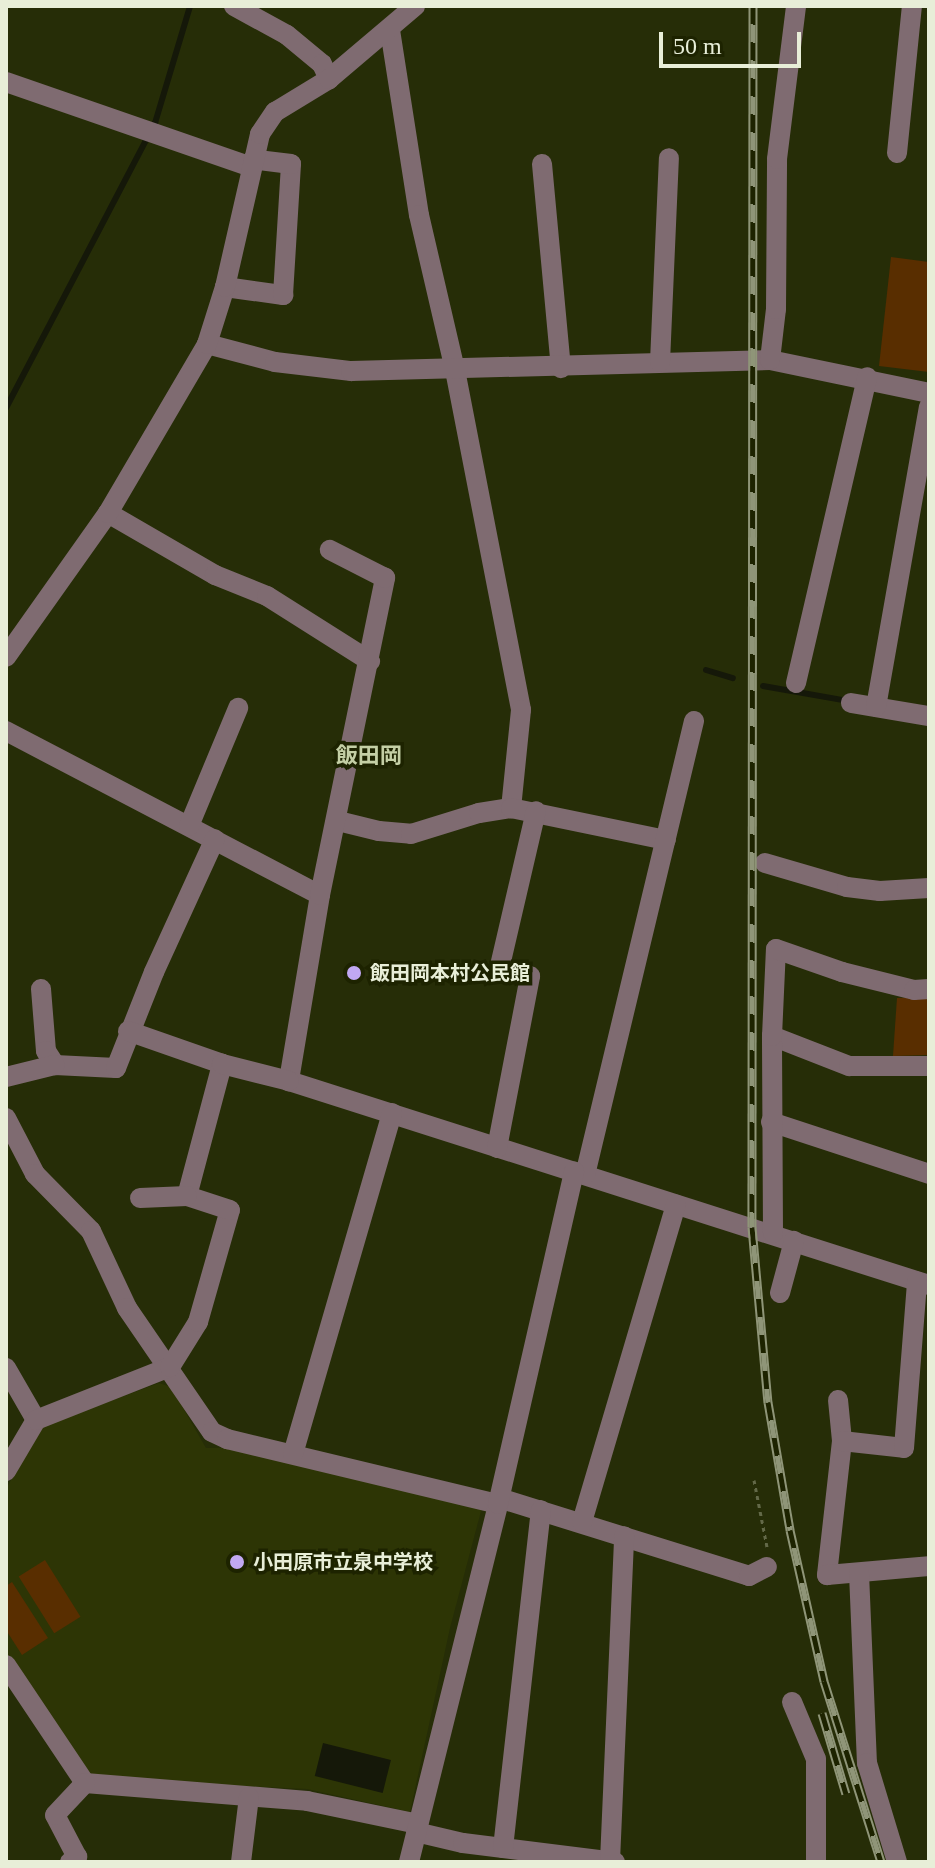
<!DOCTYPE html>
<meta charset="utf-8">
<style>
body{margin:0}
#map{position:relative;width:935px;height:1868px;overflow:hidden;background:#262d07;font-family:"Times New Roman","Noto Sans JP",serif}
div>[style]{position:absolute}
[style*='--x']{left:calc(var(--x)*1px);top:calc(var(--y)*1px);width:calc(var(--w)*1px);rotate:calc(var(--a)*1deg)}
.built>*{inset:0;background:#2d3505}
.green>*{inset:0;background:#592e00;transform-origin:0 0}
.water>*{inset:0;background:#151809;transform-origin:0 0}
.stream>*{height:6px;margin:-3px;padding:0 3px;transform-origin:3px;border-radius:3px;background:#151809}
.path>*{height:3px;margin-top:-1.5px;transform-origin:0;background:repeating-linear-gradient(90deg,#636948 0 4px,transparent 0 8px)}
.minor>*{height:20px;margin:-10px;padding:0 10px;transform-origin:10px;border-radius:10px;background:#7f6b71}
.rail>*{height:9px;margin-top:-4.5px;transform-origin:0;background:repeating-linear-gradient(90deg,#1d2300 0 18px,#8f9578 0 36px);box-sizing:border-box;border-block:2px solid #8f9578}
.dots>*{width:22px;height:22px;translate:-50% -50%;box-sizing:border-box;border:4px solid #1d2300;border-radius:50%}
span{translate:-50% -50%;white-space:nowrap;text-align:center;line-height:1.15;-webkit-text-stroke:7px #1d2300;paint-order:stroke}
.poi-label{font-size:20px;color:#e8eed8;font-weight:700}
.left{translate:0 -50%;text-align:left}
.neighbourhood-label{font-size:22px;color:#c4cfa5;font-weight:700}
.frame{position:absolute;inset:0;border:8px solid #e8eed8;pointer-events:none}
.scale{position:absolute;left:659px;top:32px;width:142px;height:36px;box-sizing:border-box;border:4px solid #e8eed8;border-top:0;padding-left:10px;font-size:24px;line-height:28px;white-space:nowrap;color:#e8eed8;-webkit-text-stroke:6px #1d2300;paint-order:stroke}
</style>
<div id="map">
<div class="built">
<i style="clip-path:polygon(159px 1383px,171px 1387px,206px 1448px,256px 1447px,485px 1496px,450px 1628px,410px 1812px,307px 1789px,88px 1779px,6px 1653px,6px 1489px,41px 1427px)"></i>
</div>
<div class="green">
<i style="clip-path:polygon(891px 257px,929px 262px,929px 372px,879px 366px)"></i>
<i style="clip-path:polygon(929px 997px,929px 1055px,893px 1056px,897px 998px)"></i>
<i style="left:45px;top:1560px;width:67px;height:31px;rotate:58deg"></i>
<i style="clip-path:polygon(12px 1582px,48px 1638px,22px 1655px,6px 1630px,6px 1586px)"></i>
</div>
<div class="water">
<i style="left:323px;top:1743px;width:70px;height:34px;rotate:14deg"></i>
</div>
<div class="stream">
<i style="--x:6;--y:408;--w:322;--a:-62.4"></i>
<i style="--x:155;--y:123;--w:122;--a:-73.3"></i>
<i style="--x:706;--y:670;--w:28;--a:17"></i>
<i style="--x:763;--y:686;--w:80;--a:10"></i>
</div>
<div class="path">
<i style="--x:754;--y:1480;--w:68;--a:79"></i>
</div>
<div class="minor">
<i style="--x:234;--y:6;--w:60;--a:28.7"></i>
<i style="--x:287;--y:35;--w:45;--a:39.6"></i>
<i style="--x:322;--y:64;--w:17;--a:65"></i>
<i style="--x:390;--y:30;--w:187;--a:81.1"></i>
<i style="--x:419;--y:215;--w:159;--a:76.9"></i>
<i style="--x:455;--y:370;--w:346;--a:79"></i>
<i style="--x:521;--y:710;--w:99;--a:95.8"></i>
<i style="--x:6;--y:82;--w:259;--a:19.1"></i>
<i style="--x:897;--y:153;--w:148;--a:-84.2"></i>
<i style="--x:542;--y:164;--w:205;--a:84.7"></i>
<i style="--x:225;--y:287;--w:59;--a:7.9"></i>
<i style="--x:283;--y:295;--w:131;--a:-86.5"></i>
<i style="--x:291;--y:164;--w:38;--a:-173"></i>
<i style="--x:207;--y:344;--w:70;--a:14.8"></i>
<i style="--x:275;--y:362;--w:77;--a:6.8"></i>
<i style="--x:351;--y:371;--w:419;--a:-1.5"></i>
<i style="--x:770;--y:360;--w:162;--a:11.7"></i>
<i style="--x:770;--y:360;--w:51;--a:-83.3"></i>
<i style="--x:776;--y:309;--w:150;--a:-89.6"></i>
<i style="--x:777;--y:159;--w:154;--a:-82.9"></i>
<i style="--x:660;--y:362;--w:204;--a:-87.5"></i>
<i style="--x:108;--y:513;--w:124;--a:30.1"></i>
<i style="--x:215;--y:575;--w:56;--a:22"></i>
<i style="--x:267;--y:596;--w:122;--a:32.3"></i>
<i style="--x:6;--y:657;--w:176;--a:-54.7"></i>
<i style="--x:108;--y:513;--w:196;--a:-59.6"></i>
<i style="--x:207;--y:344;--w:60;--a:-72.5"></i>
<i style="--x:225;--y:287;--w:157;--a:-77.1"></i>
<i style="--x:260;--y:134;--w:27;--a:-56"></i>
<i style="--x:275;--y:112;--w:63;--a:-31.4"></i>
<i style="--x:329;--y:79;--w:113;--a:-40.3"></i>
<i style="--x:796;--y:683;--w:314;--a:-76.9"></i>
<i style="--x:851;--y:703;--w:79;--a:9.5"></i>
<i style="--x:876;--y:707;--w:305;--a:-80"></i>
<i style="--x:6;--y:731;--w:354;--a:27.6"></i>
<i style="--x:320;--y:895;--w:189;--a:99.5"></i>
<i style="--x:289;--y:1081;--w:672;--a:17.68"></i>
<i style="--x:338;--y:821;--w:42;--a:13.7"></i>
<i style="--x:379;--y:831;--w:32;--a:5"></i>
<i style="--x:411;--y:834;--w:71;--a:-17.2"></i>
<i style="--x:479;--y:813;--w:32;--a:-9"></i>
<i style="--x:511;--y:808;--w:158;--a:11.7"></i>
<i style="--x:189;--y:826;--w:128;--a:-67.4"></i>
<i style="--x:765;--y:863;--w:85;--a:16.3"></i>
<i style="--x:847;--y:887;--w:33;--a:7"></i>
<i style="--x:880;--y:891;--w:49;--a:-3.5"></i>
<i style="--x:320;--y:895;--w:324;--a:-78.4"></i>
<i style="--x:385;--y:578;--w:62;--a:-153"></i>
<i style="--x:41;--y:989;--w:62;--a:85.4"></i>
<i style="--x:46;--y:1051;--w:17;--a:57"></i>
<i style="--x:55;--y:1065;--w:61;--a:2.8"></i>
<i style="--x:116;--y:1068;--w:103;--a:-68.4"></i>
<i style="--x:154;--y:972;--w:146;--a:-65.4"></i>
<i style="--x:128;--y:1031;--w:100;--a:19.3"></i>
<i style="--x:772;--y:1036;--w:83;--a:21.3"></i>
<i style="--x:849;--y:1066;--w:80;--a:0"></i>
<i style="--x:6;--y:1077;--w:50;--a:-13.8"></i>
<i style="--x:6;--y:1118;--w:63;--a:62.6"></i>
<i style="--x:35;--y:1174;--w:80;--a:45.5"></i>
<i style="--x:91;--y:1231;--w:85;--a:64.9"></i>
<i style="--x:127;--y:1308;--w:150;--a:55.6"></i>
<i style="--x:212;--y:1432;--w:17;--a:25"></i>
<i style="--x:227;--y:1439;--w:279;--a:13.5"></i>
<i style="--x:771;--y:1122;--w:166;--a:18.2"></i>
<i style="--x:497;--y:1148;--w:175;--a:-79.1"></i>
<i style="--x:530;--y:976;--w:32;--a:-169"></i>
<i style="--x:499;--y:970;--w:163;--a:-76.9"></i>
<i style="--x:585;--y:1175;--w:467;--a:-76.5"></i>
<i style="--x:187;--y:1196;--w:137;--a:-75.1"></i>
<i style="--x:222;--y:1064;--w:69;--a:14.2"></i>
<i style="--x:773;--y:1233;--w:197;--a:-90.3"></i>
<i style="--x:772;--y:1036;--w:87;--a:-87.4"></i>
<i style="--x:776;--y:949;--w:70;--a:19.2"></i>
<i style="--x:842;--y:972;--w:74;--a:14"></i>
<i style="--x:914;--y:990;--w:15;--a:-4"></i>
<i style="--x:780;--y:1293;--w:54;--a:-74.9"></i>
<i style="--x:6;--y:1368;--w:60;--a:60"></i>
<i style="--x:838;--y:1400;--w:41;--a:84.4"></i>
<i style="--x:842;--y:1441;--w:135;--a:96.4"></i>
<i style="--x:827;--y:1575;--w:102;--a:-5"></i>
<i style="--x:842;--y:1441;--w:62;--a:6.4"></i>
<i style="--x:904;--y:1448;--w:167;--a:-85.5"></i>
<i style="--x:293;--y:1454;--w:355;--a:-73.8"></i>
<i style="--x:6;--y:1471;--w:59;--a:-59.5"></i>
<i style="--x:36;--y:1420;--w:144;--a:-21.6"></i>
<i style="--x:170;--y:1367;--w:53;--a:-58.1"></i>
<i style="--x:198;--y:1322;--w:116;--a:-74.1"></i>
<i style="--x:230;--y:1210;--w:45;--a:-162"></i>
<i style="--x:187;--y:1196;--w:47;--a:177.6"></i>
<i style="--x:499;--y:1498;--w:262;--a:17.3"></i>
<i style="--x:749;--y:1576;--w:20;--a:-27"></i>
<i style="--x:582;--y:1522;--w:331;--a:-73.5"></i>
<i style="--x:859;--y:1573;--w:190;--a:87.6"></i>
<i style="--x:867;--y:1763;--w:103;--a:73.1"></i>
<i style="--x:6;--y:1665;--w:142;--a:56.2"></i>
<i style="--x:85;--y:1783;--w:223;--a:4.6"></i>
<i style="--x:307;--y:1801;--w:113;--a:11.7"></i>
<i style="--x:792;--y:1702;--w:62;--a:67.2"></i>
<i style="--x:816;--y:1759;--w:103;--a:90"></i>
<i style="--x:416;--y:1832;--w:48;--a:13.2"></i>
<i style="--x:463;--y:1843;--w:153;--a:7.1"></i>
<i style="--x:503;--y:1848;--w:340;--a:-83.6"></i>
<i style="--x:610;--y:1861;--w:325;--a:-87.5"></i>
<i style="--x:70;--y:1862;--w:9;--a:-36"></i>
<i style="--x:77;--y:1857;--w:47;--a:-117.6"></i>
<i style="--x:55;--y:1815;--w:44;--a:-46.8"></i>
<i style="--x:241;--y:1862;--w:65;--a:-83"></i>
<i style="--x:409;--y:1862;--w:369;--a:-76"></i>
<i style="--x:498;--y:1504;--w:341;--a:-77.1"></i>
</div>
<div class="rail">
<i style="--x:753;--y:6;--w:1221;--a:90.05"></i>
<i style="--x:752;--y:1227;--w:176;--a:84.8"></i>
<i style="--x:768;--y:1402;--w:130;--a:80.2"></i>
<i style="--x:790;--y:1530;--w:155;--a:77.3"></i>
<i style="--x:824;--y:1681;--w:190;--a:72.5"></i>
<i style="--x:822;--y:1713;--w:84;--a:73.5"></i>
</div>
<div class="dots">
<i style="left:354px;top:973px;background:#c1a8f3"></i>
<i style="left:237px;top:1562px;background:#c1a8f3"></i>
</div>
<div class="poi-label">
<span class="left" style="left:370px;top:973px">飯田岡本村公民館</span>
<span class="left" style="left:253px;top:1562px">小田原市立泉中学校</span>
</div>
<div class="neighbourhood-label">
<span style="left:369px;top:756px">飯田岡</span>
</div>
<div class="frame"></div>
<div class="scale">50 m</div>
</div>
